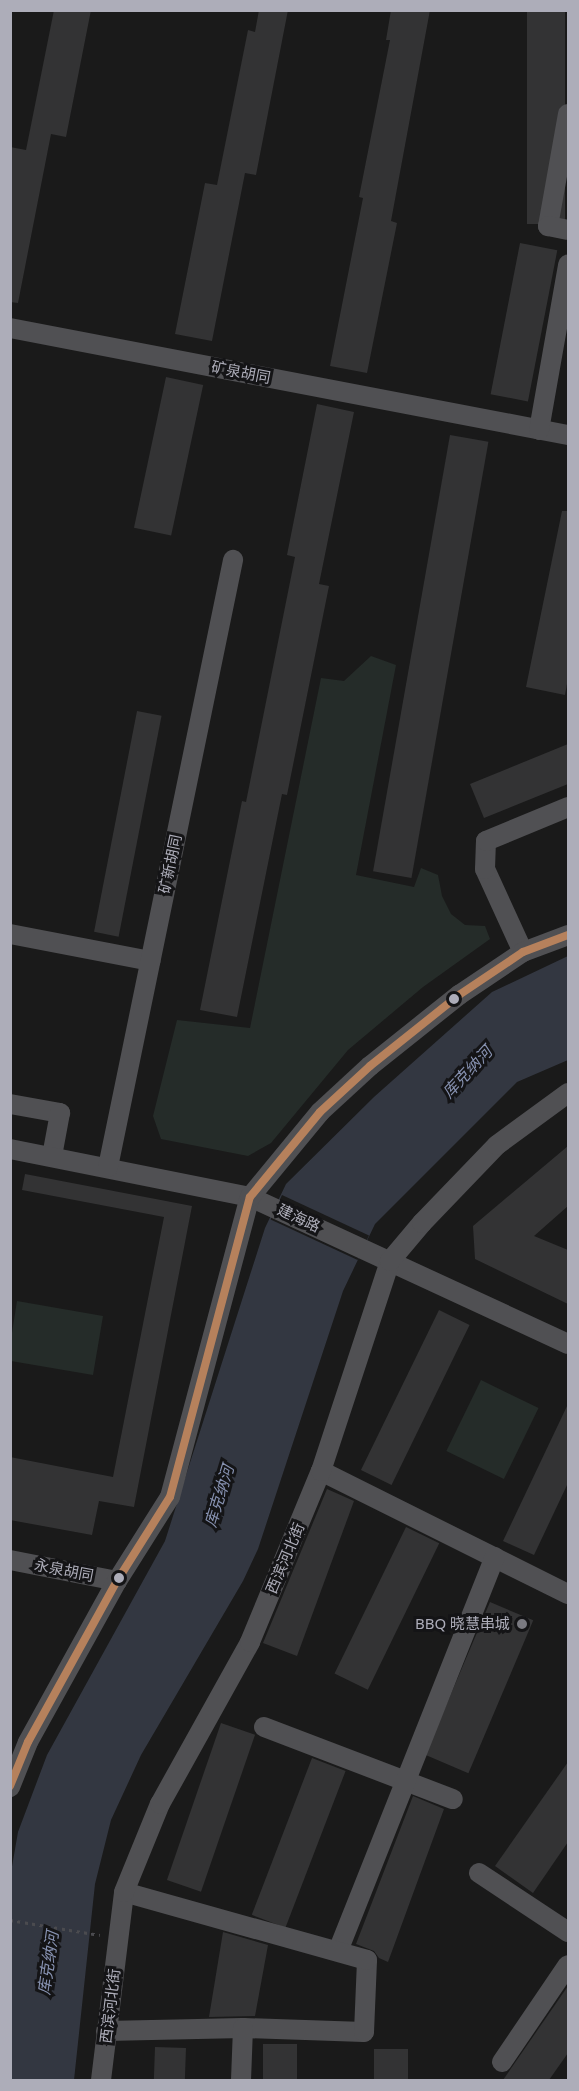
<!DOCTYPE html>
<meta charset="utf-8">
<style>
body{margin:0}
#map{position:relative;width:579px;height:2091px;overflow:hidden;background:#1a1a1a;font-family:"Noto Sans","Noto Sans SC",sans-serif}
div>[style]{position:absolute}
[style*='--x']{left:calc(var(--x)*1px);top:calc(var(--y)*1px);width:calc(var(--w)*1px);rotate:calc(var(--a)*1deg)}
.green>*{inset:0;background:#252c29;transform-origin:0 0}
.water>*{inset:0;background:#333741}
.pier>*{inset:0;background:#1a1a1a;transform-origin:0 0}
.building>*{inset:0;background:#333334;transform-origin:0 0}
.path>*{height:3px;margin-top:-1.5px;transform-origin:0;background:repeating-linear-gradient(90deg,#4b4b4f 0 3px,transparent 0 7.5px)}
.minor>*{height:20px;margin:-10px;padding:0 10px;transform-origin:10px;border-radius:10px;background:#505053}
.bus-1>*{height:8px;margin:-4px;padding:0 4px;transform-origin:4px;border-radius:4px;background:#b6815c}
.dots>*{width:16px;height:16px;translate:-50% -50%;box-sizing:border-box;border:3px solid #141416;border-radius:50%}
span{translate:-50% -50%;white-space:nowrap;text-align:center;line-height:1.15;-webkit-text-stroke:6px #141416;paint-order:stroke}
.street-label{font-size:15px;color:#adadb9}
.poi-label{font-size:15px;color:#adadb9}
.right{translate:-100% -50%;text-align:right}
.water-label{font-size:16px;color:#8792b1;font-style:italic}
.frame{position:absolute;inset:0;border:12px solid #adadb9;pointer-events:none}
</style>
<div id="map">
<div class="green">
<i style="clip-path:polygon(371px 656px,396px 665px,356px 875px,414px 887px,421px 868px,438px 875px,442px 896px,451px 914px,465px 925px,485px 926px,490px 939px,423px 987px,348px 1050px,271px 1143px,248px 1156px,161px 1139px,153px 1116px,177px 1020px,250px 1028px,321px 678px,344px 681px)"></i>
<i style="clip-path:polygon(17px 1301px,103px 1316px,93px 1375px,11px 1361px,11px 1339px)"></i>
<i style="left:481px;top:1380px;width:64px;height:79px;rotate:26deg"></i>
</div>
<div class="water">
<i style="clip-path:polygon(568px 956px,568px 1060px,517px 1082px,375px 1224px,343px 1291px,258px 1549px,243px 1581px,141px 1755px,111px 1820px,95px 1884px,74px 2080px,11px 2080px,10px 1878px,18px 1832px,47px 1755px,165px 1541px,265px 1228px,286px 1184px,374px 1097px,492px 992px)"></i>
</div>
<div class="pier">
<i style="left:282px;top:1195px;width:96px;height:27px;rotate:25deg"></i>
</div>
<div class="building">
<i style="clip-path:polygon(54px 10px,91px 10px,66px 137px,51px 134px,18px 303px,10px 302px,10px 147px,26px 150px)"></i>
<i style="clip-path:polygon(259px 10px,288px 10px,256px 175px,245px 173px,212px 341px,175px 334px,205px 183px,217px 185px,248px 30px,255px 32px)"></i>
<i style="clip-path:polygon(391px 10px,430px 10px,391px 221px,397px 223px,367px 373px,330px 366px,363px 198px,359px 197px,390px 40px,386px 40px)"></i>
<i style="left:527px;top:10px;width:38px;height:214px"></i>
<i style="left:520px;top:243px;width:38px;height:154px;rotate:11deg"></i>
<i style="left:166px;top:377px;width:38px;height:154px;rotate:12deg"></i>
<i style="clip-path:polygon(317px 404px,354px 412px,319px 584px,329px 586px,287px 795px,282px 794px,237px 1017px,200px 1010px,242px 801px,246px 802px,295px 557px,287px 555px)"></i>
<i style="left:450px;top:435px;width:39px;height:443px;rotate:10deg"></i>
<i style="clip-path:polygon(562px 511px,568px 511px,568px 678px,565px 695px,526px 687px)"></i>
<i style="left:137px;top:711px;width:25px;height:225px;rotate:11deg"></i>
<i style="clip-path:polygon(568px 744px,568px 784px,484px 818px,470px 784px)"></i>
<i style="clip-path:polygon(568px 1146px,568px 1206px,534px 1236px,568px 1250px,568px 1304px,475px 1259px,473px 1226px)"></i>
<i style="clip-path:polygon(25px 1174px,192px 1206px,134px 1507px,99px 1501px,92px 1535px,10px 1520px,10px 1457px,113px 1477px,164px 1217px,22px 1190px)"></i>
<i style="left:439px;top:1310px;width:34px;height:178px;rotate:26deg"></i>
<i style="clip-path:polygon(568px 1404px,568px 1483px,534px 1555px,503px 1541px)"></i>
<i style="clip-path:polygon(327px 1489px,354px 1501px,297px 1656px,263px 1643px)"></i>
<i style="left:406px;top:1527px;width:37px;height:163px;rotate:26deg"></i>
<i style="left:490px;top:1602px;width:47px;height:166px;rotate:23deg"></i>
<i style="left:221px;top:1723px;width:36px;height:166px;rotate:19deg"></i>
<i style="left:312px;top:1758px;width:36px;height:168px;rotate:21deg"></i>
<i style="clip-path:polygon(568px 1762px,568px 1842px,533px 1893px,495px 1866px)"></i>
<i style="clip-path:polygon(413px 1796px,444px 1809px,388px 1962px,379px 1958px,374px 1951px,356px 1944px)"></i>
<i style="clip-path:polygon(223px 1932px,268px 1945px,255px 2016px,209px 2017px)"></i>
<i style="clip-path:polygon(568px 1986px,568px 2053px,549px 2080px,503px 2080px)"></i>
<i style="left:263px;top:2044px;width:34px;height:36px"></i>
<i style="left:155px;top:2047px;width:31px;height:33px;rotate:2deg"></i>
<i style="left:374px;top:2049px;width:34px;height:31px"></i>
</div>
<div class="path">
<i style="--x:10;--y:1920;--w:91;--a:9.5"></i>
</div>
<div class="minor">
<i style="--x:568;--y:114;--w:114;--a:100.1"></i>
<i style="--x:548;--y:226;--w:20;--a:11"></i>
<i style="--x:10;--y:328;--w:568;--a:10.86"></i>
<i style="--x:539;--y:430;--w:168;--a:-80"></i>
<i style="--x:10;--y:934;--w:143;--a:10.9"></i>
<i style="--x:523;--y:952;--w:91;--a:-114.6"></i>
<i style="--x:485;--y:869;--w:28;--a:-88"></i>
<i style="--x:486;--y:841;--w:89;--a:-22.5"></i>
<i style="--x:10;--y:1104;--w:51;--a:10.2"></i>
<i style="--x:60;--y:1113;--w:44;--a:100.5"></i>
<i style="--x:10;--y:1149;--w:245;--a:11.3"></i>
<i style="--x:250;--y:1197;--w:350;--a:24.8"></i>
<i style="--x:108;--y:1167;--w:620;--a:-78.36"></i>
<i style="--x:321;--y:1471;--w:276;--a:26.5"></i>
<i style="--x:10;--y:1560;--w:109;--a:11.1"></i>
<i style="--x:264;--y:1727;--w:202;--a:20.9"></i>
<i style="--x:10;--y:1787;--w:48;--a:-68.2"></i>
<i style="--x:28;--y:1742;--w:184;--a:-61.1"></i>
<i style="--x:117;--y:1581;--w:99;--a:-57.8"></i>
<i style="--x:170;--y:1497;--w:310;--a:-75.1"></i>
<i style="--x:250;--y:1197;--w:110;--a:-50.5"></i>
<i style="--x:320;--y:1112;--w:68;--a:-42.6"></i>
<i style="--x:370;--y:1066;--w:114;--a:-38.6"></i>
<i style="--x:459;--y:995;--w:77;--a:-33.9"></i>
<i style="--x:523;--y:952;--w:48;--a:-20.7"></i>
<i style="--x:479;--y:1873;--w:107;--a:33.5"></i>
<i style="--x:338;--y:1951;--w:424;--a:-68.3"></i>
<i style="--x:106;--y:2031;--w:137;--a:-1.3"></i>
<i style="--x:243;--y:2028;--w:121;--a:1.9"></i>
<i style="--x:364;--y:2032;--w:72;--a:-87.6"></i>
<i style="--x:367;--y:1960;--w:252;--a:-164.4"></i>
<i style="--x:502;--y:2062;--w:117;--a:-55.8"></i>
<i style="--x:101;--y:2080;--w:189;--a:-83"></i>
<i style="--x:124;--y:1892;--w:95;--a:-67.8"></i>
<i style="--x:160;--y:1804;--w:185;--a:-60.9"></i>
<i style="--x:250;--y:1642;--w:185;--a:-67.5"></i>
<i style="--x:321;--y:1471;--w:221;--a:-71.8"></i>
<i style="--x:390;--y:1261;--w:50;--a:-49.9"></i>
<i style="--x:422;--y:1223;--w:108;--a:-46.1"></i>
<i style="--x:497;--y:1145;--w:88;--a:-36.2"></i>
<i style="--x:241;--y:2080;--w:52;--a:-87.8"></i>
</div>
<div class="bus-1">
<i style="--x:10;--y:1786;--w:48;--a:-67.8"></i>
<i style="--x:28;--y:1742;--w:184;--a:-61.1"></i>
<i style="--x:117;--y:1581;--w:99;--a:-57.8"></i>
<i style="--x:170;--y:1497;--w:310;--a:-75.1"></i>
<i style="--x:250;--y:1197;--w:110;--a:-50.5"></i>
<i style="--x:320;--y:1112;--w:68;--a:-42.6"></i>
<i style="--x:370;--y:1066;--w:114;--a:-38.6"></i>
<i style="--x:459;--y:995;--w:77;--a:-33.9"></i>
<i style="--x:523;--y:952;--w:48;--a:-20.7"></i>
</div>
<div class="dots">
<i style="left:454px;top:999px;background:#adadb9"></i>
<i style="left:119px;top:1578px;background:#adadb9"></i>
<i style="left:522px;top:1624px;background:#7a7a81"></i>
</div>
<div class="street-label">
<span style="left:241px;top:372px;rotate:11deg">矿泉胡同</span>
<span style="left:170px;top:864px;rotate:-78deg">矿新胡同</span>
<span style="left:299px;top:1218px;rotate:25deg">建海路</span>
<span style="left:285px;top:1558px;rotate:-67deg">西滨河北街</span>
<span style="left:64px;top:1570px;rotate:11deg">永泉胡同</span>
<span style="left:110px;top:2006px;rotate:-83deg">西滨河北街</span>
</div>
<div class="poi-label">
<span class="right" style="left:510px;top:1624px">BBQ 晓慧串城</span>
</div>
<div class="water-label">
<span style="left:467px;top:1072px;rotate:-47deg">库克纳河</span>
<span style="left:219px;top:1496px;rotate:-73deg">库克纳河</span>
<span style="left:48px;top:1963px;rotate:-82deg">库克纳河</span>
</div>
<div class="frame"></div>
</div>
